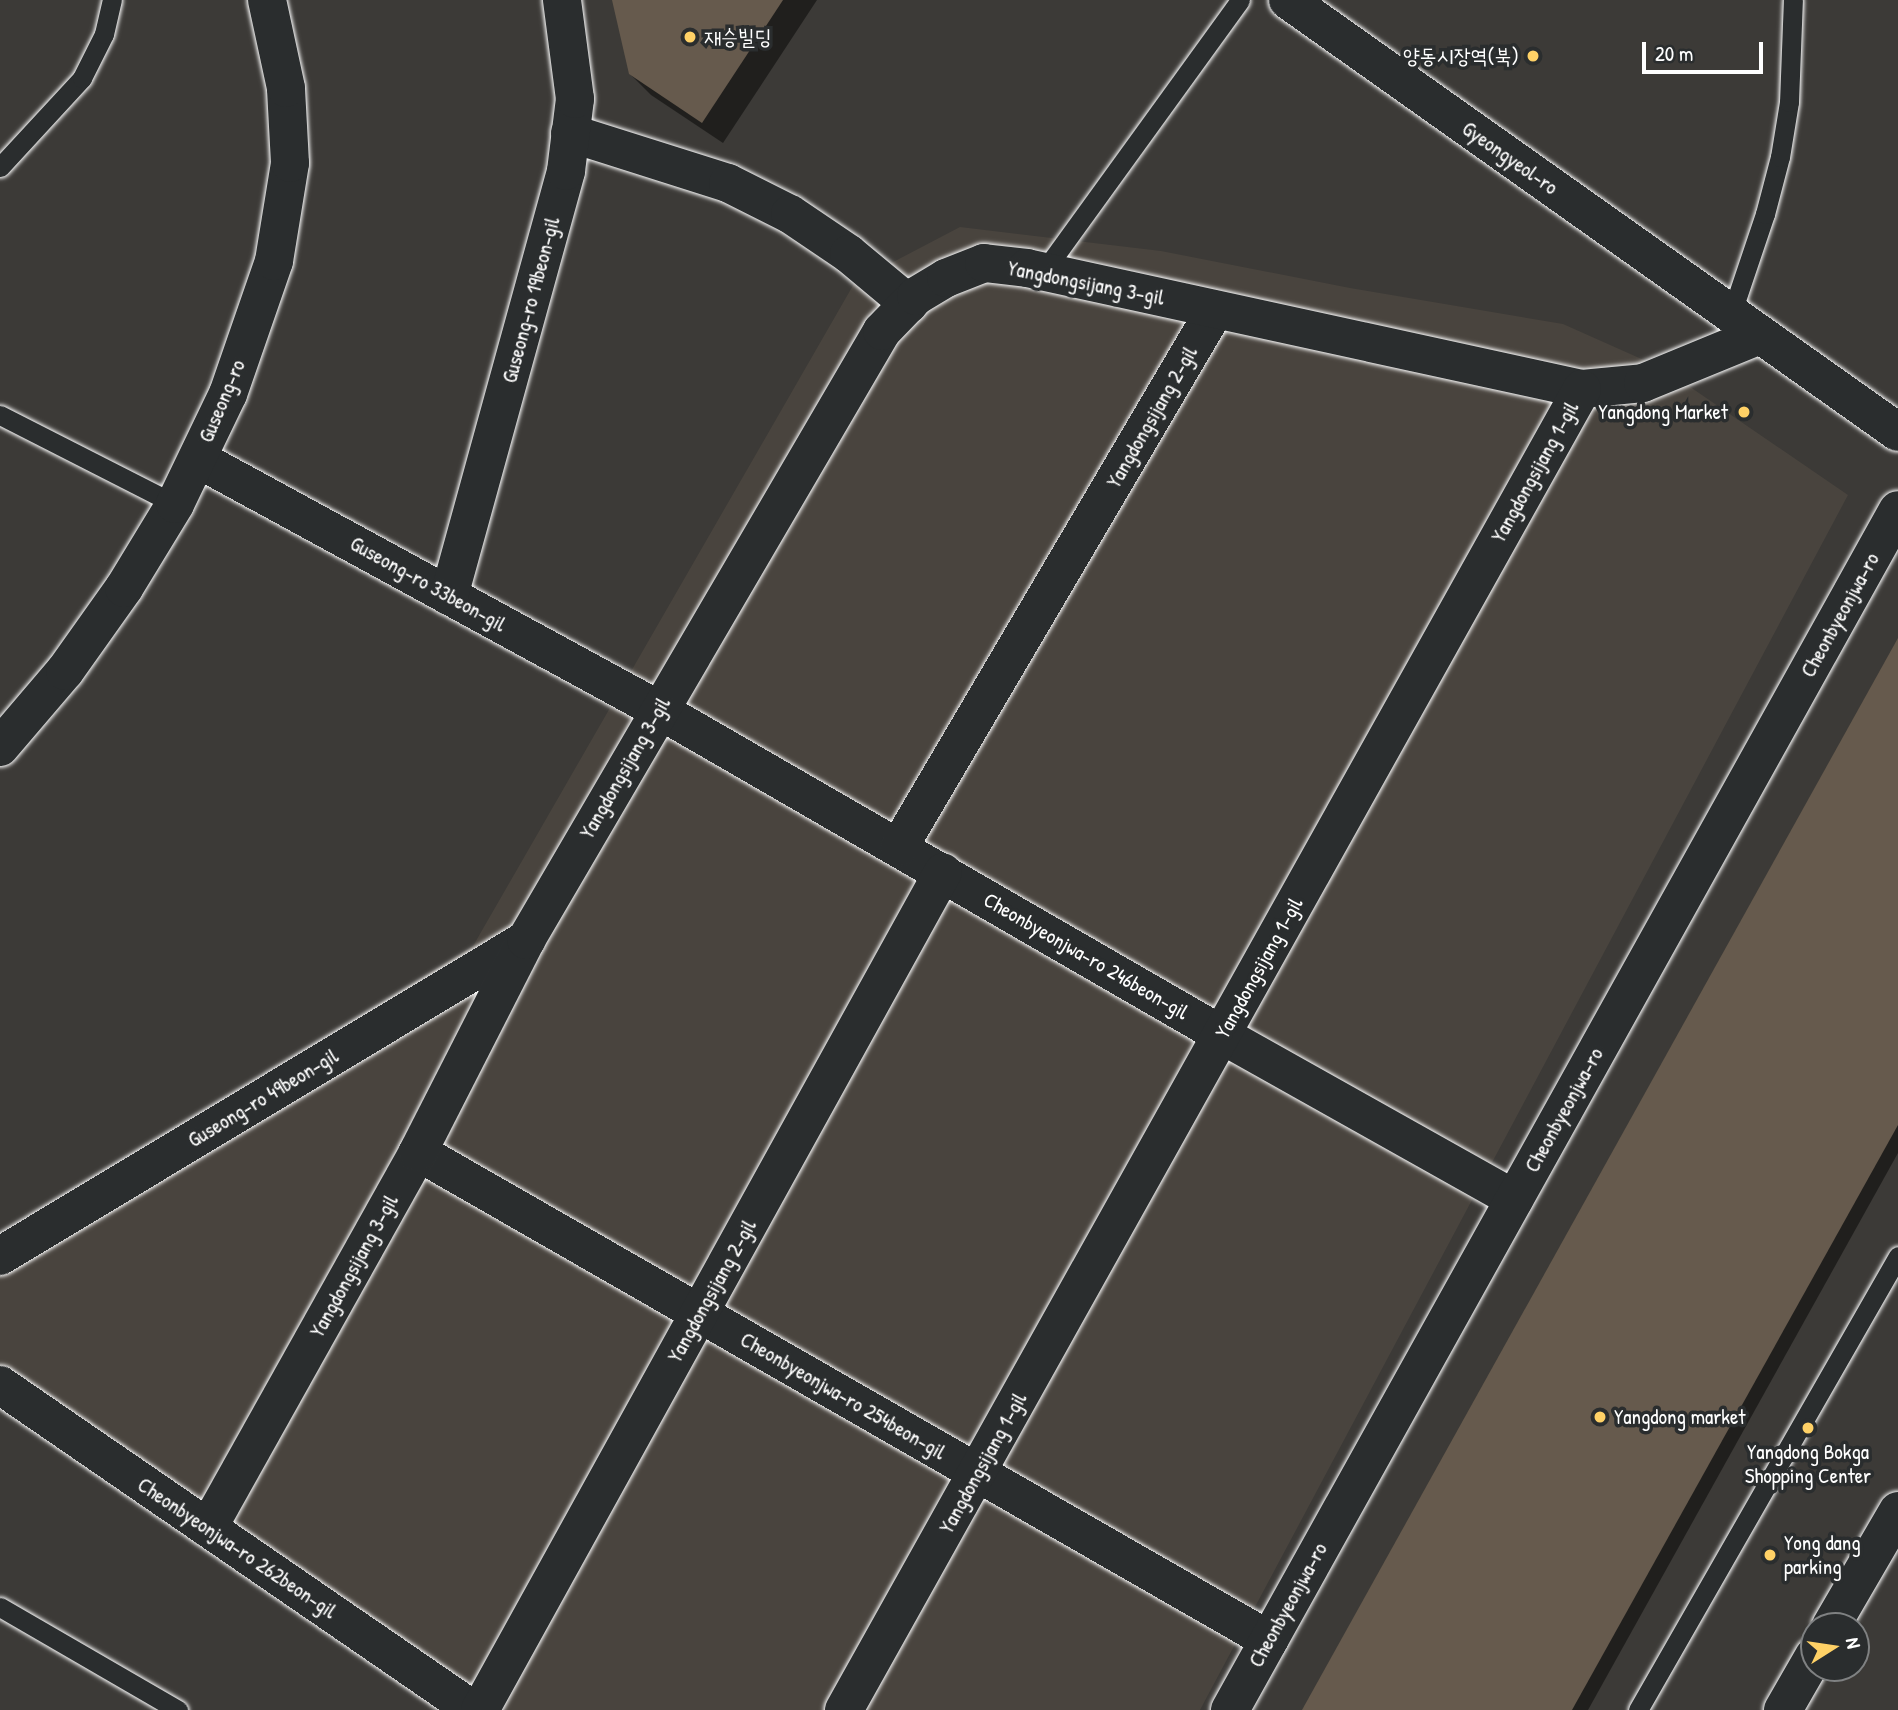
<!DOCTYPE html>
<meta charset="utf-8">
<style>
body{margin:0}
#map{position:relative;width:1898px;height:1710px;overflow:hidden;background:#3c3a37;font-family:"Patrick Hand","Poor Story",sans-serif}
div>[style]{position:absolute}
[style*='--x']{left:calc(var(--x)*1px);top:calc(var(--y)*1px);width:calc(var(--w)*1px);rotate:calc(var(--a)*1deg)}
.built>*{inset:0;background:#49443e}
.shadow>*{inset:0;background:#0007}
.building>*{inset:0;background:#665a4d}
.roads{filter:drop-shadow(0 0 2px #fff) drop-shadow(0 0 2px #fff)}
.service>*{height:19px;margin:-9.5px;padding:0 9.5px;transform-origin:9.5px;border-radius:9.5px;background:#2a2d2e}
.minor>*{height:38px;margin:-19px;padding:0 19px;transform-origin:19px;border-radius:19px;background:#2a2d2e}
.tertiary>*{height:38px;margin:-19px;padding:0 19px;transform-origin:19px;border-radius:19px;background:#2a2d2e}
.dots>*{width:19px;height:19px;translate:-50% -50%;box-sizing:border-box;border:4px solid #2a2d2e;border-radius:50%}
span{translate:-50% -50%;white-space:nowrap;text-align:center;line-height:1.15;-webkit-text-stroke:7px #2a2d2e;paint-order:stroke}
.poi-label{font-size:21px;color:#fff}
.left{translate:0 -50%;text-align:left}
.right{translate:-100% -50%;text-align:right}
.street-label{font-size:21px;color:#fff}
.north{position:absolute;left:1800px;top:1612px;width:70px;height:70px;box-sizing:border-box;background:#2a2d2e;border:2px solid #7f8182;border-radius:50%;rotate:78deg;font-size:19px;font-weight:700;line-height:28px;text-align:center;color:#fff}
.north::after{content:'';display:block;margin:auto;width:24px;height:32px;background:#ffd166;clip-path:polygon(50% 0,100% 100%,50% 72%,0 100%)}
.scale{position:absolute;left:1642px;top:42px;width:121px;height:32px;box-sizing:border-box;border:4px solid #fff;border-top:0;padding-left:9px;font-size:21px;line-height:24px;white-space:nowrap;color:#fff;-webkit-text-stroke:5px #2a2d2e;paint-order:stroke}
</style>
<div id="map">
<div class="built">
<i style="clip-path:polygon(960px 227px,1161px 251px,1350px 288px,1563px 324px,1664px 369px,1848px 495px,1200px 1710px,506px 1710px,0 1366px,0 1240px,473px 946px,855px 282px)"></i>
</div>
<div class="shadow">
<i style="clip-path:polygon(614px 0,817px 0,723px 143px,651px 95px,630px 74px)"></i>
<i style="clip-path:polygon(1898px 642px,1898px 1153px,1588px 1710px,1304px 1710px)"></i>
</div>
<div class="building">
<i style="clip-path:polygon(612px 0,783px 0,702px 123px,629px 74px)"></i>
<i style="clip-path:polygon(1898px 638px,1898px 1125px,1572px 1710px,1302px 1710px)"></i>
</div>
<div class="roads">
<div class="service">
<i style="--x:0;--y:167;--w:121;--a:-47.3"></i>
<i style="--x:82;--y:78;--w:49;--a:-63.4"></i>
<i style="--x:104;--y:34;--w:35;--a:-77"></i>
<i style="--x:1044;--y:271;--w:334;--a:-54.1"></i>
<i style="--x:1731;--y:315;--w:107;--a:-71.4"></i>
<i style="--x:1765;--y:214;--w:59;--a:-75.3"></i>
<i style="--x:1780;--y:157;--w:56;--a:-80.7"></i>
<i style="--x:1789;--y:102;--w:102;--a:-87.8"></i>
<i style="--x:0;--y:415;--w:196;--a:27"></i>
<i style="--x:0;--y:1607;--w:206;--a:30.1"></i>
<i style="--x:1638;--y:1710;--w:523;--a:-60.2"></i>
</div>
<div class="minor">
<i style="--x:570;--y:133;--w:166;--a:17.6"></i>
<i style="--x:728;--y:183;--w:69;--a:26.6"></i>
<i style="--x:790;--y:214;--w:71;--a:34.1"></i>
<i style="--x:849;--y:254;--w:78;--a:39.8"></i>
<i style="--x:198;--y:459;--w:525;--a:28.57"></i>
<i style="--x:659;--y:710;--w:650;--a:30"></i>
<i style="--x:1222;--y:1035;--w:335;--a:29.3"></i>
<i style="--x:449;--y:596;--w:441;--a:-74.6"></i>
<i style="--x:566;--y:171;--w:73;--a:-82.9"></i>
<i style="--x:575;--y:99;--w:100;--a:-97.5"></i>
<i style="--x:899;--y:847;--w:623;--a:-59.53"></i>
<i style="--x:418;--y:1152;--w:981;--a:29.83"></i>
<i style="--x:0;--y:1256;--w:614;--a:-31"></i>
<i style="--x:0;--y:1385;--w:574;--a:34.49"></i>
<i style="--x:208;--y:1528;--w:431;--a:-60.8"></i>
<i style="--x:418;--y:1152;--w:238;--a:-63"></i>
<i style="--x:526;--y:940;--w:705;--a:-59.69"></i>
<i style="--x:882;--y:331;--w:49;--a:-45.8"></i>
<i style="--x:916;--y:296;--w:35;--a:-31"></i>
<i style="--x:946;--y:278;--w:41;--a:-21.5"></i>
<i style="--x:984;--y:263;--w:43;--a:6.6"></i>
<i style="--x:1027;--y:268;--w:568;--a:12.3"></i>
<i style="--x:1582;--y:389;--w:61;--a:-5.6"></i>
<i style="--x:1643;--y:383;--w:126;--a:-22.3"></i>
<i style="--x:480;--y:1710;--w:957;--a:-61.08"></i>
<i style="--x:844;--y:1710;--w:1513;--a:-60.81"></i>
</div>
<div class="tertiary">
<i style="--x:1288;--y:0;--w:747;--a:35.31"></i>
<i style="--x:0;--y:747;--w:100;--a:-49.5"></i>
<i style="--x:65;--y:671;--w:102;--a:-54.6"></i>
<i style="--x:124;--y:588;--w:98;--a:-58.7"></i>
<i style="--x:175;--y:504;--w:122;--a:-64.3"></i>
<i style="--x:228;--y:394;--w:141;--a:-70.9"></i>
<i style="--x:274;--y:261;--w:99;--a:-80.7"></i>
<i style="--x:290;--y:163;--w:75;--a:-93.1"></i>
<i style="--x:286;--y:88;--w:90;--a:-102.2"></i>
<i style="--x:1831;--y:1626;--w:133;--a:-59.8"></i>
<i style="--x:1230;--y:1710;--w:1373;--a:-60.9"></i>
<i style="--x:1783;--y:1710;--w:62;--a:-60.1"></i>
</div>
</div>
<div class="dots">
<i style="left:690px;top:37px;background:#ffd166"></i>
<i style="left:1533px;top:56px;background:#ffd166"></i>
<i style="left:1744px;top:412px;background:#ffd166"></i>
<i style="left:1600px;top:1417px;background:#ffd166"></i>
<i style="left:1808px;top:1428px;background:#ffd166"></i>
<i style="left:1770px;top:1555px;background:#ffd166"></i>
</div>
<div class="poi-label">
<span class="left" style="left:704px;top:37px">재승빌딩</span>
<span class="right" style="left:1519px;top:56px">양동시장역(북)</span>
<span class="right" style="left:1728px;top:412px">Yangdong Market</span>
<span class="left" style="left:1614px;top:1417px">Yangdong market</span>
<span style="left:1808px;top:1464px">Yangdong Bokga<br>Shopping Center</span>
<span class="left" style="left:1784px;top:1555px">Yong dang<br>parking</span>
</div>
<div class="street-label">
<span style="left:1510px;top:158px;rotate:35deg">Gyeongyeol-ro</span>
<span style="left:1086px;top:283px;rotate:11deg">Yangdongsijang 3-gil</span>
<span style="left:531px;top:300px;rotate:-75deg">Guseong-ro 19beon-gil</span>
<span style="left:222px;top:401px;rotate:-67deg">Guseong-ro</span>
<span style="left:1152px;top:417px;rotate:-60deg">Yangdongsijang 2-gil</span>
<span style="left:1535px;top:472px;rotate:-61deg">Yangdongsijang 1-gil</span>
<span style="left:428px;top:584px;rotate:29deg">Guseong-ro 33beon-gil</span>
<span style="left:1840px;top:615px;rotate:-61deg">Cheonbyeonjwa-ro</span>
<span style="left:625px;top:768px;rotate:-60deg">Yangdongsijang 3-gil</span>
<span style="left:1086px;top:956px;rotate:30deg">Cheonbyeonjwa-ro 246beon-gil</span>
<span style="left:1259px;top:968px;rotate:-61deg">Yangdongsijang 1-gil</span>
<span style="left:263px;top:1098px;rotate:-31deg">Guseong-ro 49beon-gil</span>
<span style="left:1564px;top:1110px;rotate:-61deg">Cheonbyeonjwa-ro</span>
<span style="left:354px;top:1266px;rotate:-61deg">Yangdongsijang 3-gil</span>
<span style="left:712px;top:1291px;rotate:-61deg">Yangdongsijang 2-gil</span>
<span style="left:843px;top:1396px;rotate:30deg">Cheonbyeonjwa-ro 254beon-gil</span>
<span style="left:983px;top:1463px;rotate:-61deg">Yangdongsijang 1-gil</span>
<span style="left:237px;top:1548px;rotate:34deg">Cheonbyeonjwa-ro 262beon-gil</span>
<span style="left:1288px;top:1605px;rotate:-61deg">Cheonbyeonjwa-ro</span>
</div>
<div class="north">N</div>
<div class="scale">20 m</div>
</div>
